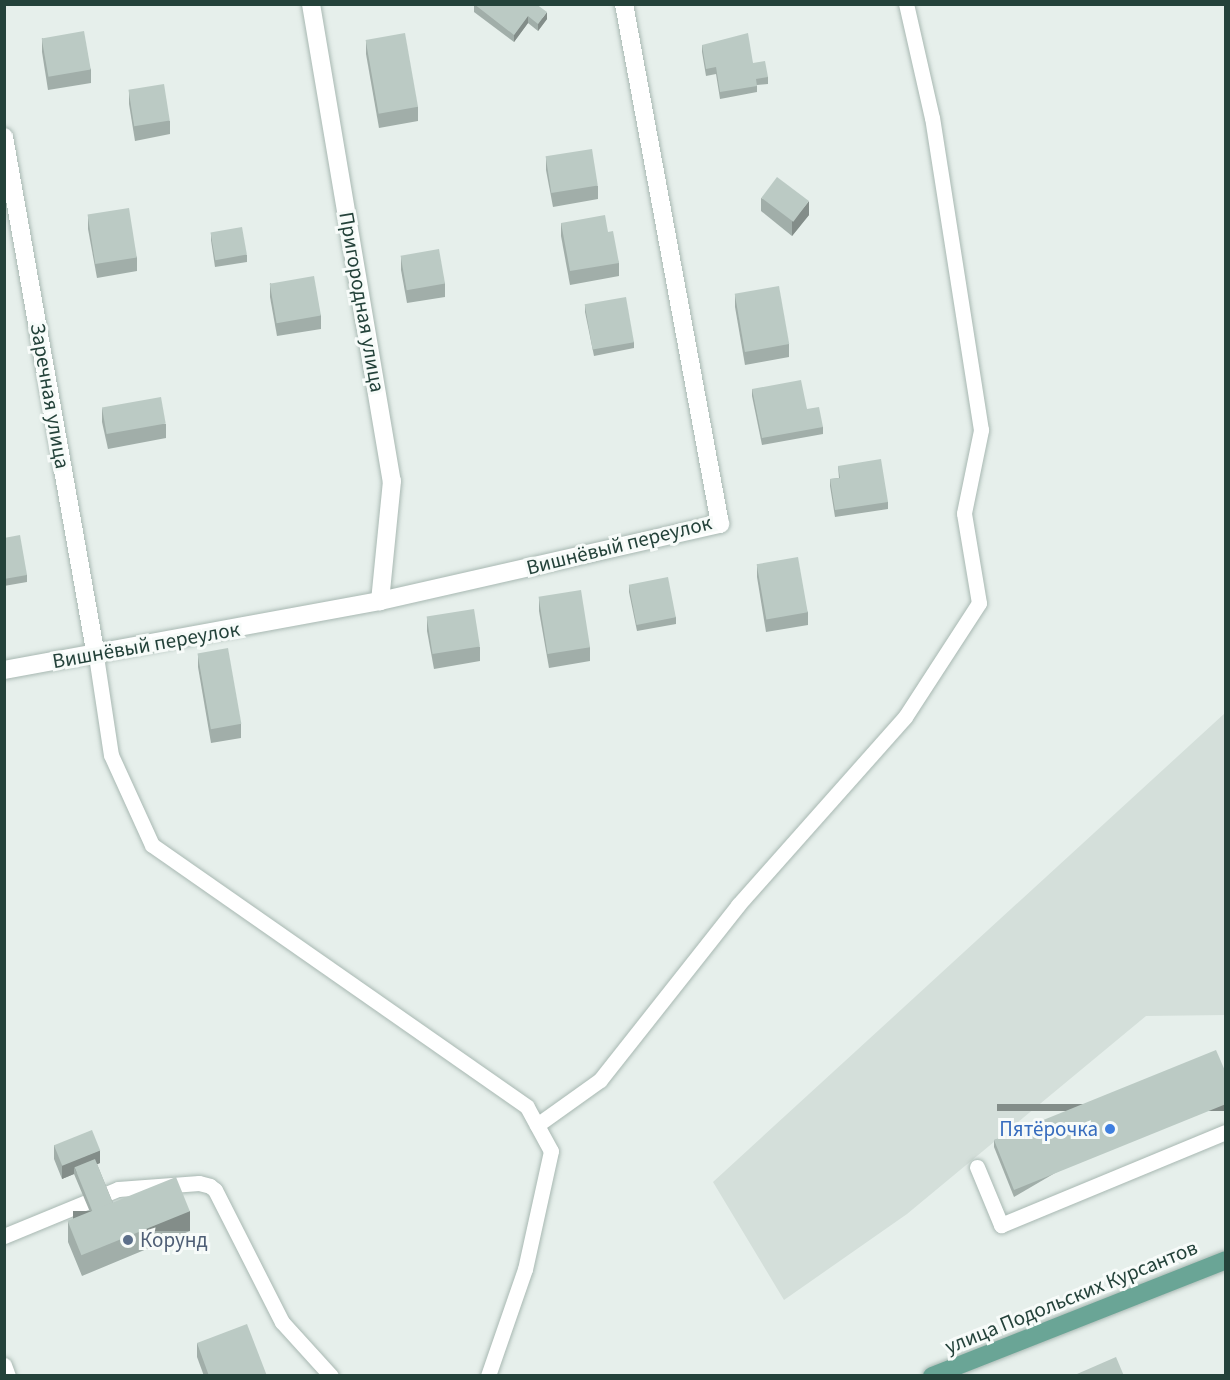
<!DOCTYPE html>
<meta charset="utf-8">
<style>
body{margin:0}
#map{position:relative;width:1230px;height:1380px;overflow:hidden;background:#e6efeb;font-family:"Source Sans 3",sans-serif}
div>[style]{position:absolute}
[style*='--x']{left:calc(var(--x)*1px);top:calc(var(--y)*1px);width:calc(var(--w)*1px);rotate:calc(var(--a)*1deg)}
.built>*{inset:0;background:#d4dfda}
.roads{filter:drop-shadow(0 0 2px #a8b8b2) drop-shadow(0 0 2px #a8b8b2)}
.service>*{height:15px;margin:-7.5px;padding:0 7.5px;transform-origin:7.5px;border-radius:7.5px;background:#fff}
.minor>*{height:18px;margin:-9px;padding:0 9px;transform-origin:9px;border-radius:9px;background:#fff}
.primary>*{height:18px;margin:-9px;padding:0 9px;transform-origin:9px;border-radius:9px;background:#6aa596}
.wall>*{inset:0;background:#a1aea9}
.shaded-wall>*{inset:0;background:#838d89;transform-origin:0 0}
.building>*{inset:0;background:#bbcac4;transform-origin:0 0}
.dots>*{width:16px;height:16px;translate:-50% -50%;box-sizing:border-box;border:3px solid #f7fbf9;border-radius:50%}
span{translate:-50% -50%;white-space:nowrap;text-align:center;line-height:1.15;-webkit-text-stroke:6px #f7fbf9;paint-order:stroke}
.street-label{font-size:21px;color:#24423a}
.shop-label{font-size:21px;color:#366cbe}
.right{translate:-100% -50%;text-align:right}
.service-label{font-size:21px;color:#4e5e75}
.left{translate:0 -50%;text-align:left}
.frame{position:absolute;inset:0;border:6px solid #24423a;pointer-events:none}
</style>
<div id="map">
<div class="built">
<i style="clip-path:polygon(1225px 713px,1225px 1015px,1146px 1016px,907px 1214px,784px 1300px,713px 1182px)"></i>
</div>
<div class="roads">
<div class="service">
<i style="--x:96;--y:656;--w:100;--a:81.4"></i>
<i style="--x:111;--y:755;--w:99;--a:65.5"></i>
<i style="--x:152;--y:845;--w:457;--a:34.9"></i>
<i style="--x:527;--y:1107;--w:50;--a:61.4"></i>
<i style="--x:551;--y:1151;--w:121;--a:102.4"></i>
<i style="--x:525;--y:1269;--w:113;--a:109.1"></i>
<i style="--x:537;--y:1125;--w:77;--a:-35.5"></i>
<i style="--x:600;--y:1080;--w:223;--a:-51.7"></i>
<i style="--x:738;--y:905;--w:251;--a:-48.4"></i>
<i style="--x:905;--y:717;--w:136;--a:-57"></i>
<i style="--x:979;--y:603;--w:91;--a:-99.5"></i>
<i style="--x:964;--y:513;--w:85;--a:-78.4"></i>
<i style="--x:981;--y:430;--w:316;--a:-98.9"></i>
<i style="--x:932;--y:118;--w:117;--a:-102.8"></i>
<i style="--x:977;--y:1167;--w:63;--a:67.5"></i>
<i style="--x:1001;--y:1225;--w:243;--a:-22.5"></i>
<i style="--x:4;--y:1236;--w:123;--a:-22.4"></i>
<i style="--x:118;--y:1189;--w:81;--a:-4.2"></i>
<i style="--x:199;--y:1183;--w:11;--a:15"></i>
<i style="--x:210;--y:1186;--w:6;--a:39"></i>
<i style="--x:215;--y:1190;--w:148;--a:63.1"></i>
<i style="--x:282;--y:1322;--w:73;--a:47.8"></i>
<i style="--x:4;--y:1365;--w:12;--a:70"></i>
</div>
<div class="minor">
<i style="--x:311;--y:4;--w:484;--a:80.4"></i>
<i style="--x:392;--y:481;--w:121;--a:95.7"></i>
<i style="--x:4;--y:137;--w:527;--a:79.95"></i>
<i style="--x:4;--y:670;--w:382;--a:-10.4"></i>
<i style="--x:380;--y:601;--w:349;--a:-12.8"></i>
<i style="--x:720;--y:524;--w:529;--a:-100.46"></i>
</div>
<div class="primary">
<i style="--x:932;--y:1376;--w:316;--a:-21.5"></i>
</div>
</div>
<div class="wall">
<i style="clip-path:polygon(474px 5px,547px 19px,538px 31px,528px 23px,514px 42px,474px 12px)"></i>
<i style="clip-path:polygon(42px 38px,91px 69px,91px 83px,48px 90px,42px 52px)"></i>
<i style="clip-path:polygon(366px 40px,418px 107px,418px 121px,379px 128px,366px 54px)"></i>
<i style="clip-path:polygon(702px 45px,753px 63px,768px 77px,768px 84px,757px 85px,757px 92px,720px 99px,716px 74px,706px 76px,702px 52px)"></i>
<i style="clip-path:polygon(129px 91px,170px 121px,170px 134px,135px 141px,129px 104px)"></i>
<i style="clip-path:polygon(546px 157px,598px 186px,598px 199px,553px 207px,546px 170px)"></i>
<i style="clip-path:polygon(761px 198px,809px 215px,792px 236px,761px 211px)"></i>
<i style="clip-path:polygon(88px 215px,137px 257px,137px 271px,97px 278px,88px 229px)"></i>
<i style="clip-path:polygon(561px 223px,608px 232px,619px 263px,619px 276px,570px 285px,561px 236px)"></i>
<i style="clip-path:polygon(211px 233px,247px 255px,247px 262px,215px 267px,211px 240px)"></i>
<i style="clip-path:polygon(401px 256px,445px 283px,445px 297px,407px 303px,401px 270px)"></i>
<i style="clip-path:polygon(270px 283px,321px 315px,321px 329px,277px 336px,270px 297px)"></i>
<i style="clip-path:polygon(735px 294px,789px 344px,789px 357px,745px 365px,735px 307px)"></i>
<i style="clip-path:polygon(585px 305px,634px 342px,634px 348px,594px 356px,585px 312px)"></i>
<i style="clip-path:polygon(752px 389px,807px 409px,823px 427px,823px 434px,762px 445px,752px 396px)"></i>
<i style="clip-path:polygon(102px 409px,166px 424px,166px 438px,108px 449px,102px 422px)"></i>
<i style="clip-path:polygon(838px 466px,888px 502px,888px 509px,835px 517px,830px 486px,830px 479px,839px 478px)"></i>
<i style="clip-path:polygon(4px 538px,27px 575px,27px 582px,4px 586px)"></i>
<i style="clip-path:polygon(757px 564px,808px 612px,808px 625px,766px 632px,757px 577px)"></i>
<i style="clip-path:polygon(629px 585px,676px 617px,676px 624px,637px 631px,629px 592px)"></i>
<i style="clip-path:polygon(539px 597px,590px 647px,590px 661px,549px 668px,539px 611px)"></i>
<i style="clip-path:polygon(427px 617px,480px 647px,480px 661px,434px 669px,427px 631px)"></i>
<i style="clip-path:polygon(198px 654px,241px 724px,241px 738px,211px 743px,198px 667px)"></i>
<i style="clip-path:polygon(1226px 1073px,1014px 1197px,994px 1147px,994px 1140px)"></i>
<i style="clip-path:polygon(54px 1145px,100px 1163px,97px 1164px,113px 1203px,190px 1231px,82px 1276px,68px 1242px,68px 1222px,90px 1212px,74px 1174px,62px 1179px,54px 1159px)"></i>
<i style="clip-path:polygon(197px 1343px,267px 1376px,204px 1376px,197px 1357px)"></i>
</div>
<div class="shaded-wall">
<i style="clip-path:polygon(547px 12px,547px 19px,538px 31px,538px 24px)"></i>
<i style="clip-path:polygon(528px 16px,528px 23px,514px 42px,514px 35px)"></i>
<i style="clip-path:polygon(809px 201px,809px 215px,792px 236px,792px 222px)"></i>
<i style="left:1226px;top:1104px;width:7px;height:229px;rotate:90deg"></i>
<i style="clip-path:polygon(100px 1150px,100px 1163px,77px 1173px,74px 1167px,74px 1174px,62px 1179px,62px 1165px)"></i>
<i style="left:190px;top:1211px;width:20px;height:117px;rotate:90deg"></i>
</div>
<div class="building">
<i style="clip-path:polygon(474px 4px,536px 4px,547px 12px,538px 24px,528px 16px,514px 35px)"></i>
<i style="left:84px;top:31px;width:39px;height:43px;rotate:80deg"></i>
<i style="left:405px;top:33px;width:75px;height:40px;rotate:80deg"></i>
<i style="clip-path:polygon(748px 33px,753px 63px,765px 61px,768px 77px,756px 79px,757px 86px,720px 92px,716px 67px,706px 69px,702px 45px)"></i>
<i style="left:164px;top:84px;width:37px;height:36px;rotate:81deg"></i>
<i style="left:592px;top:149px;width:37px;height:47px;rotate:81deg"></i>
<i style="left:777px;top:177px;width:40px;height:26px;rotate:37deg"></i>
<i style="left:129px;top:208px;width:50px;height:42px;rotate:81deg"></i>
<i style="clip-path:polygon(605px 215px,608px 232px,613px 231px,619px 263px,570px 271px,561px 223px)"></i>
<i style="left:242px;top:227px;width:28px;height:32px;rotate:80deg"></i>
<i style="left:439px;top:249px;width:35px;height:39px;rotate:80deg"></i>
<i style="left:314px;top:276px;width:40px;height:45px;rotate:80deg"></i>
<i style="left:779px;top:286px;width:59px;height:45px;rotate:80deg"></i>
<i style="left:626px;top:297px;width:46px;height:42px;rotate:80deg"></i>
<i style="clip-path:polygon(801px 380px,807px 409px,819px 407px,823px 427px,762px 438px,752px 389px)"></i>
<i style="left:161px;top:397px;width:27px;height:60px;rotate:80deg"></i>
<i style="clip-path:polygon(881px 459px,888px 502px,835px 510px,830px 479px,840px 478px,838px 466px)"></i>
<i style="clip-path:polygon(20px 535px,27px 575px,4px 579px,4px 538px)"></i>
<i style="left:798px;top:557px;width:56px;height:42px;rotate:80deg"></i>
<i style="left:668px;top:577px;width:41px;height:40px;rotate:79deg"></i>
<i style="left:581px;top:590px;width:58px;height:43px;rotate:81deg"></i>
<i style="left:474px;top:609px;width:38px;height:48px;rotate:81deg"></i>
<i style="left:228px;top:648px;width:77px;height:31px;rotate:80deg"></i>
<i style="clip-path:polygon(1216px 1050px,1226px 1073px,1226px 1104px,1014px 1190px,994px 1140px)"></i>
<i style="left:92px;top:1130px;width:22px;height:41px;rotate:68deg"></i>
<i style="left:95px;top:1159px;width:48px;height:22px;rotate:68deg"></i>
<i style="left:176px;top:1177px;width:37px;height:117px;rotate:68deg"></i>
<i style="clip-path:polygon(247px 1324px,267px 1376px,209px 1376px,197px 1343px)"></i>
<i style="clip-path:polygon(1116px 1357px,1124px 1376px,1078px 1376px,1077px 1374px)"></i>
</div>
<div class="dots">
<i style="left:1110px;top:1129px;background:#3f7fe0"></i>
<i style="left:128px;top:1240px;background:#5c6f8a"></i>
</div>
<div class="street-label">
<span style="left:362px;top:302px;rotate:80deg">Пригородная улица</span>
<span style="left:50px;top:396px;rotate:80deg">Заречная улица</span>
<span style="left:619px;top:545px;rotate:-14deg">Вишнёвый переулок</span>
<span style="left:146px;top:645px;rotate:-10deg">Вишнёвый переулок</span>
<span style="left:1071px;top:1297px;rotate:-22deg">улица Подольских Курсантов</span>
</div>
<div class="shop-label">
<span class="right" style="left:1098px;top:1129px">Пятёрочка</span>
</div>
<div class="service-label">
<span class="left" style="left:140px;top:1240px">Корунд</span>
</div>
<div class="frame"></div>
</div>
